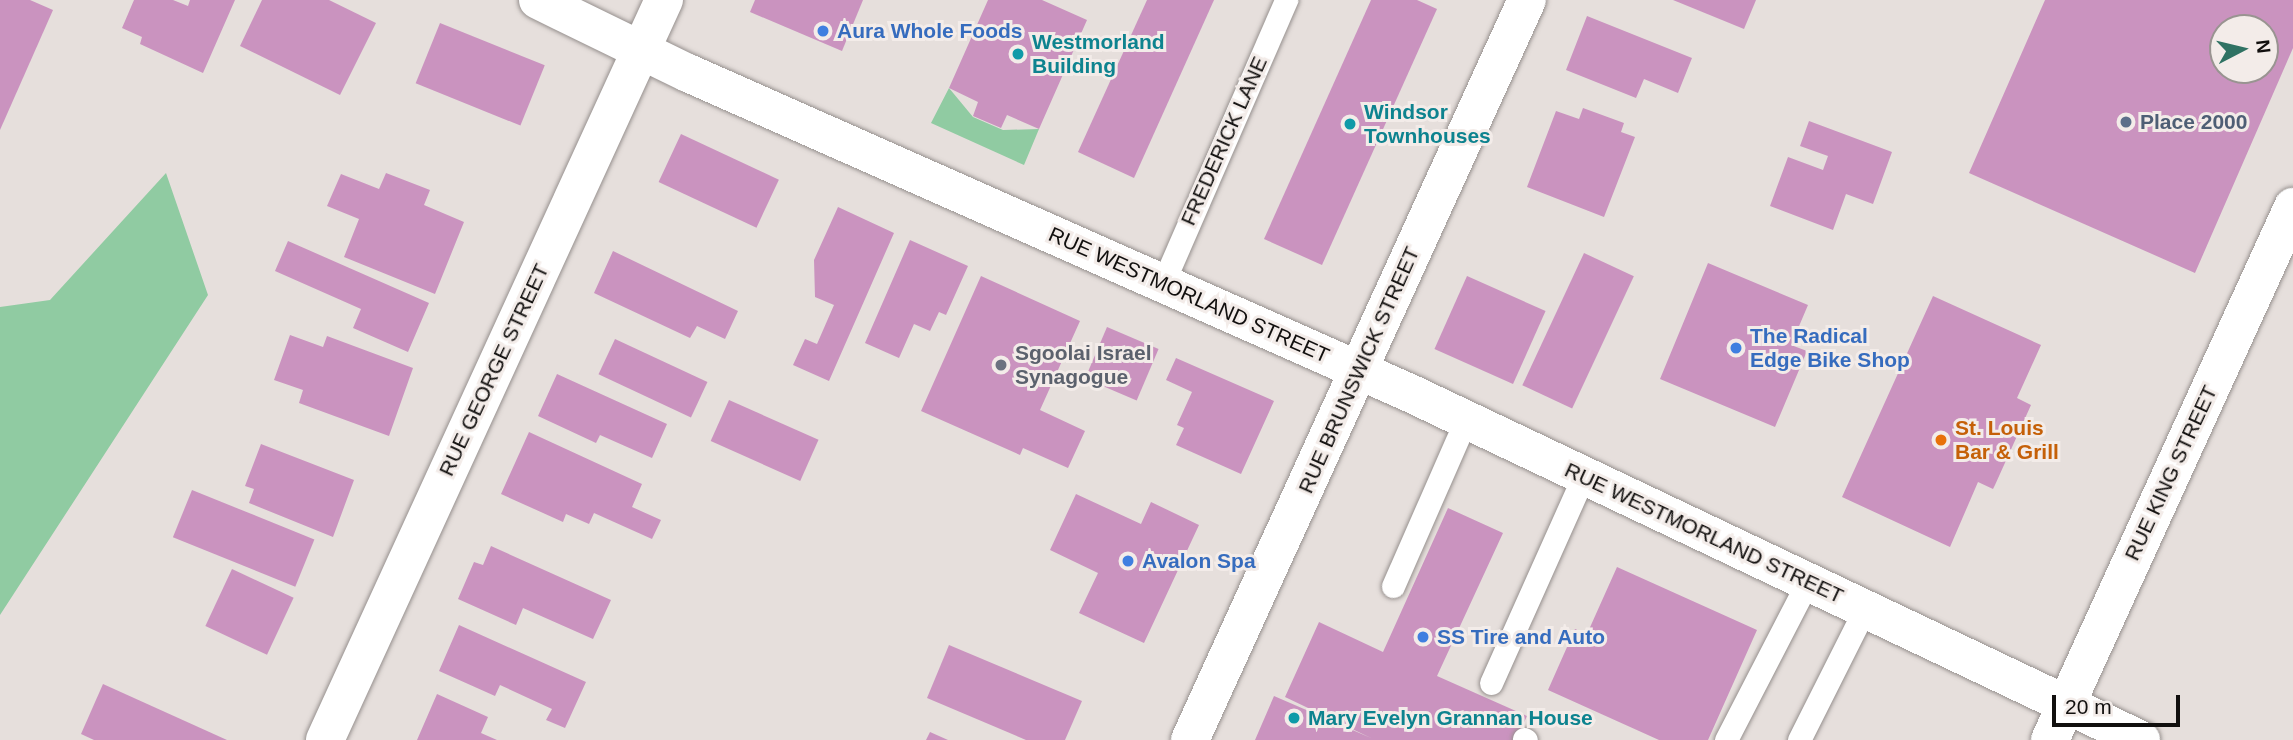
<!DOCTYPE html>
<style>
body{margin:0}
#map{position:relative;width:2293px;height:740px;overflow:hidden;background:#e6dfdc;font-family:Helvetica,sans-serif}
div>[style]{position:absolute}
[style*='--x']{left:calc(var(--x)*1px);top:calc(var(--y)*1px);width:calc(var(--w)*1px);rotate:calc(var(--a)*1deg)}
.green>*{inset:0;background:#90cba2}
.building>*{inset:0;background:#ca93bf;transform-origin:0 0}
.roads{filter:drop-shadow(0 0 2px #96908e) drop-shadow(0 0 2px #96908e)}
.lane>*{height:23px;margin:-11.5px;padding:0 11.5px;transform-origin:11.5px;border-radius:11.5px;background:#fff}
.street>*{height:38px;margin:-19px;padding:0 19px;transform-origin:19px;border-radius:19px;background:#fff}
.secondary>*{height:38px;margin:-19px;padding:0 19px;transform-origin:19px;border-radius:19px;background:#fff}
.dots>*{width:19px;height:19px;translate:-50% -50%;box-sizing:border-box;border:4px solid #f3ece9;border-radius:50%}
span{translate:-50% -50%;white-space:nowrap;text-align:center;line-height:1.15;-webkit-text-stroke:6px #f3ece9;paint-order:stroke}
.shop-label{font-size:21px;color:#366cbe;font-weight:700}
.left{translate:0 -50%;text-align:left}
.culture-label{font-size:21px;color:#0d838f;font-weight:700}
.service-label{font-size:21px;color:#4e5e75;font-weight:700}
.street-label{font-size:21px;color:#110f0e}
.worship-label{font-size:21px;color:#5b616d;font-weight:700}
.food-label{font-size:21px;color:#c56008;font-weight:700}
.north{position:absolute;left:2209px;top:14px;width:70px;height:70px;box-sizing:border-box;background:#f3ece9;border:2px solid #999491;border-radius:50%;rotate:83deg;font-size:19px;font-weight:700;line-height:28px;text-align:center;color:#110f0e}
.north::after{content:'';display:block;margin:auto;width:24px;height:32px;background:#2f7263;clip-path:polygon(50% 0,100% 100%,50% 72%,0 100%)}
.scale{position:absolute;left:2052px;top:695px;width:128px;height:32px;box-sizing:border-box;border:4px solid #110f0e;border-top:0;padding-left:9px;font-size:21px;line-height:24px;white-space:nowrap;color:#110f0e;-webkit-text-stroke:5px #f3ece9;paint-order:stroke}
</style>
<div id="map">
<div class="green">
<i style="clip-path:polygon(949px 88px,973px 117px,1003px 130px,1039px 129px,1024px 165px,931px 123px)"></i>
<i style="clip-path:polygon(166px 173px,208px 295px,0 615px,0 307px,50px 300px)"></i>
</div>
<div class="building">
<i style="clip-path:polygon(0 0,30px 0,53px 10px,0 130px)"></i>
<i style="clip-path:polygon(134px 0,173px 0,188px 6px,190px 0,235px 0,203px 73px,140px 44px,142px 37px,122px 28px)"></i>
<i style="clip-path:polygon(262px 0,329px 0,376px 23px,340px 95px,240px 46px)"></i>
<i style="clip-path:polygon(755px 0,863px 0,842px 51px,750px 12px)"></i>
<i style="clip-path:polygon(988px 0,1042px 0,1087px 20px,1039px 129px,1007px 115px,1001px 128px,973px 116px,978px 102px,949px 88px)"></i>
<i style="clip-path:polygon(1147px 0,1214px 0,1134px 178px,1078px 152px)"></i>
<i style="clip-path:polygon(1371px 0,1417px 0,1437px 9px,1322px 265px,1264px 239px)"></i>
<i style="clip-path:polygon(1673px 0,1756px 0,1744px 29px)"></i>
<i style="clip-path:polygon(evenodd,2045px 0,2293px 0,2293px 48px,2195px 273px,1969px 173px,2045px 0,2223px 28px,2265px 28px,2265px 70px,2223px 70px,2223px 28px)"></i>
<i style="clip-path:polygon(1587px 16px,1692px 58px,1678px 93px,1644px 79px,1636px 98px,1566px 70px)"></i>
<i style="left:440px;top:23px;width:113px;height:65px;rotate:22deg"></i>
<i style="clip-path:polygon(1583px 108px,1624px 123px,1621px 132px,1635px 137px,1604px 217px,1527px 187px,1556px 111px,1579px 119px)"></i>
<i style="clip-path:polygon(1809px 121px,1892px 152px,1873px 204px,1846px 194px,1833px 230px,1770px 206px,1788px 157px,1823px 170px,1828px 156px,1800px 146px)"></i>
<i style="left:681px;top:134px;width:108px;height:53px;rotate:25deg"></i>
<i style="clip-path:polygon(386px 173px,430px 190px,424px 205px,464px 222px,435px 294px,344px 257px,359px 219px,327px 206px,341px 174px,379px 189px)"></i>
<i style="clip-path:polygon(838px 207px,894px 233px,829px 381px,793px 365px,805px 339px,817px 344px,834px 305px,815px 297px,814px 260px)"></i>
<i style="clip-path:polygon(910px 240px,968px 266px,946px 315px,939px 312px,930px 331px,914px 324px,899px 358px,865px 343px)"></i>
<i style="clip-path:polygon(288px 241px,429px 303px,408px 352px,353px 328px,361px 309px,275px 271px)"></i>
<i style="clip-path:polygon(613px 251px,738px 311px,725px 339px,697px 326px,690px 338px,594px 293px)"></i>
<i style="left:1584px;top:253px;width:55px;height:146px;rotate:25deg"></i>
<i style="clip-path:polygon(1708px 263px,1808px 305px,1791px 345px,1807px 351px,1775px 427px,1660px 379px)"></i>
<i style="clip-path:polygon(981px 276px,1080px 321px,1040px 410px,1085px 431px,1068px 468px,1023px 448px,1020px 455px,921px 411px)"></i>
<i style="left:1467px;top:276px;width:86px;height:80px;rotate:24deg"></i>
<i style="clip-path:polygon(1933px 296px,2041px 345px,2017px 398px,2031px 405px,1995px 485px,1993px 489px,1978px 482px,1950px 547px,1842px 497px)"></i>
<i style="left:1107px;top:327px;width:56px;height:56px;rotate:23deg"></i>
<i style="clip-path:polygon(290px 335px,323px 347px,327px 336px,413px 368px,389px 436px,299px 403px,303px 390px,274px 380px)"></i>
<i style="left:615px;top:339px;width:102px;height:39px;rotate:25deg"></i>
<i style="clip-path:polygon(1176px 358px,1274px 401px,1241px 474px,1176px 445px,1184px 428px,1177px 425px,1192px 392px,1166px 380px)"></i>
<i style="clip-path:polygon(557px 374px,667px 424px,652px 458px,600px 435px,596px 443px,538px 416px)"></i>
<i style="left:729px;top:400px;width:98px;height:45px;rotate:24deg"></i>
<i style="clip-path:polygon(529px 432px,642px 484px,632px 507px,661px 520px,652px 539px,594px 513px,589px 524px,566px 514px,563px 522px,501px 494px)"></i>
<i style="clip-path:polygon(261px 444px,354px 480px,333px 537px,249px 503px,254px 489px,245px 486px)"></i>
<i style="left:192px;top:490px;width:132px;height:51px;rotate:22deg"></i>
<i style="clip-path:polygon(1076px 494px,1141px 524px,1151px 502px,1199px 525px,1144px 643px,1079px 613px,1098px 573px,1050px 550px)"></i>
<i style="clip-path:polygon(1448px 508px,1503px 533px,1437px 676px,1527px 716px,1516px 740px,1255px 740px,1274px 696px,1371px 738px,1285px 697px,1319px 622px,1383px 652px)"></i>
<i style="clip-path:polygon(491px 546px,611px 600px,593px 639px,523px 608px,516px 625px,458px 599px,474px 562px,483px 565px)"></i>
<i style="clip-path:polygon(1617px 567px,1757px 630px,1708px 740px,1659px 740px,1548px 690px,1575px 629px,1587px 634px)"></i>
<i style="left:232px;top:569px;width:68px;height:63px;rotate:25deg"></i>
<i style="clip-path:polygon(459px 625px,586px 682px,565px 728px,546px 720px,552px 709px,500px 685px,495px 696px,439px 671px)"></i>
<i style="clip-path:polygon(949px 645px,1082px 701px,1065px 740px,1026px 740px,927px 698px)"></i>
<i style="clip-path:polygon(103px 684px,227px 740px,94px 740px,81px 734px)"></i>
<i style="clip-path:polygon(437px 694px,488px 717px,481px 733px,497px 740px,417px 740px)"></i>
<i style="clip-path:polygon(930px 732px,948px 740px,926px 740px)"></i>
</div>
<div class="roads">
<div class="lane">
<i style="--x:1163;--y:283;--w:309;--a:-66.5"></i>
<i style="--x:1393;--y:586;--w:181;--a:-66.3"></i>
<i style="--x:1491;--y:683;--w:228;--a:-65.9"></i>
<i style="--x:1524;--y:739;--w:2;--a:27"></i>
<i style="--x:1726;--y:740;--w:179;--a:-62.7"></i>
<i style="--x:1799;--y:740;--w:147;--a:-63.3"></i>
</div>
<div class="street">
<i style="--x:325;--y:740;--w:814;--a:-65.39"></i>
</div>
<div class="secondary">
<i style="--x:538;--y:0;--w:167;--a:26"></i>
<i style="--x:688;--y:73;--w:792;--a:23.91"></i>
<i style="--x:1412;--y:394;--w:807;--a:25.39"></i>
<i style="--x:1190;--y:740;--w:813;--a:-65.52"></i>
<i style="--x:2050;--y:740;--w:586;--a:-65.49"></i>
</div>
</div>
<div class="dots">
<i style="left:823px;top:31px;background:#3f7fe0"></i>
<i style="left:1018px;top:54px;background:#0f9aa8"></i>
<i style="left:2126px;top:122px;background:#5c6f8a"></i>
<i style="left:1350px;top:124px;background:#0f9aa8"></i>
<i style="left:1736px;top:348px;background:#3f7fe0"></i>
<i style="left:1001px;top:365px;background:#6b7280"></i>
<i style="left:1941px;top:440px;background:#e8710a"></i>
<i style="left:1128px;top:561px;background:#3f7fe0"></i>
<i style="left:1423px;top:637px;background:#3f7fe0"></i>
<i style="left:1294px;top:718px;background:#0f9aa8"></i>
</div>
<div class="shop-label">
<span class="left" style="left:837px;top:31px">Aura Whole Foods</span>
<span class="left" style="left:1750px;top:348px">The Radical<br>Edge Bike Shop</span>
<span class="left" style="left:1142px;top:561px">Avalon Spa</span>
<span class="left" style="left:1437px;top:637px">SS Tire and Auto</span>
</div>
<div class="culture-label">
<span class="left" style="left:1032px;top:54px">Westmorland<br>Building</span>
<span class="left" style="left:1364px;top:124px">Windsor<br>Townhouses</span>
<span class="left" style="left:1308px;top:718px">Mary Evelyn Grannan House</span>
</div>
<div class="service-label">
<span class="left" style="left:2140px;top:122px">Place 2000</span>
</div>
<div class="street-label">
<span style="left:1224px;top:141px;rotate:-66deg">FREDERICK LANE</span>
<span style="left:1189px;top:295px;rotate:24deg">RUE WESTMORLAND STREET</span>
<span style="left:494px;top:370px;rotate:-65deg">RUE GEORGE STREET</span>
<span style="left:1359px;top:370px;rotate:-66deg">RUE BRUNSWICK STREET</span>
<span style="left:2171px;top:473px;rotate:-65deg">RUE KING STREET</span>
<span style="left:1704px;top:533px;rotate:25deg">RUE WESTMORLAND STREET</span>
</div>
<div class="worship-label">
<span class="left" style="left:1015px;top:365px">Sgoolai Israel<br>Synagogue</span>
</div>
<div class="food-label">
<span class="left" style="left:1955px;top:440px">St. Louis<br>Bar &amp; Grill</span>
</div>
<div class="north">N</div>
<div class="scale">20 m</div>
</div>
